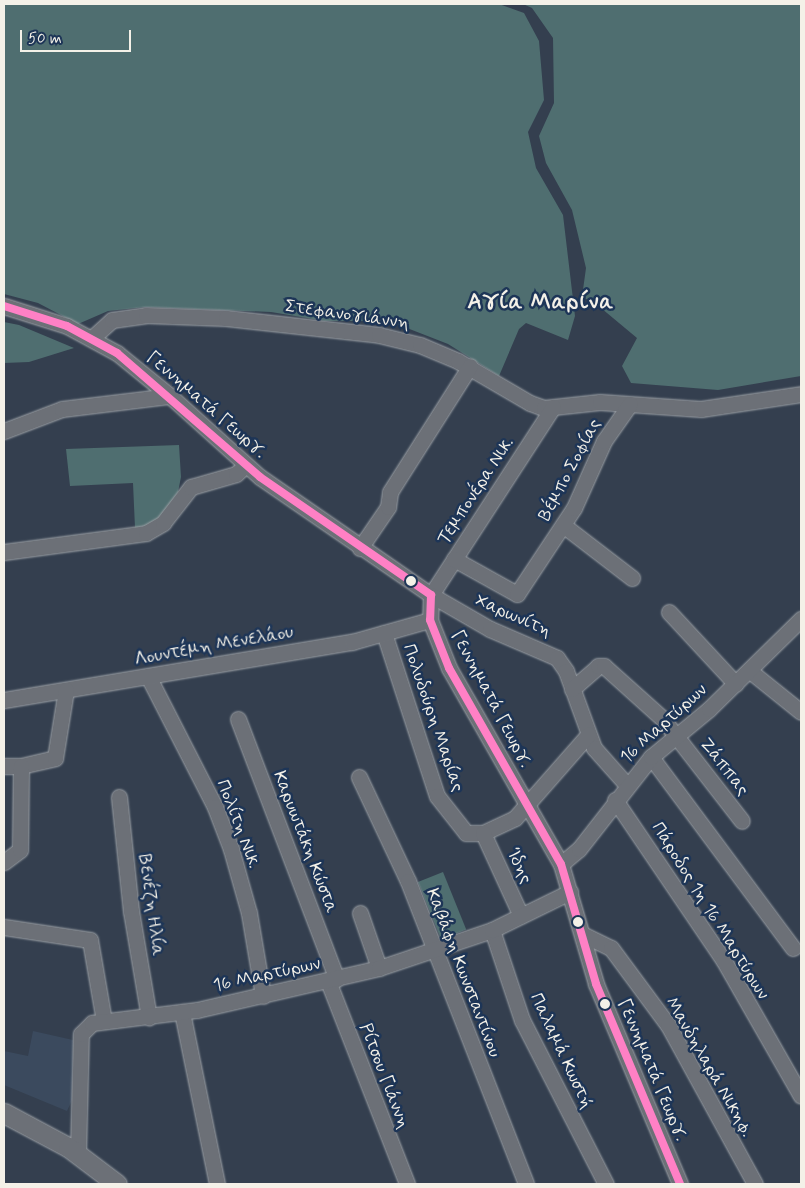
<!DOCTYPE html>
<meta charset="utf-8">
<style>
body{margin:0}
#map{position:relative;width:805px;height:1188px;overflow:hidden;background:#343f4f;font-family:Mynerve,sans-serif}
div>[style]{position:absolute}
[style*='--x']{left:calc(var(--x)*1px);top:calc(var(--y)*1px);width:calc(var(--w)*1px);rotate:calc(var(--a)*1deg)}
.built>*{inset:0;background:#3b4a5e}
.green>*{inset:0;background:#4f6e70;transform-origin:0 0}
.roads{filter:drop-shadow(0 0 1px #9ba0a5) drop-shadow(0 0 1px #9ba0a5)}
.minor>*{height:15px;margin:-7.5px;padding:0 7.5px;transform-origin:7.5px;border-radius:7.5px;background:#6c7077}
.major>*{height:19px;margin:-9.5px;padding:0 9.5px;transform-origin:9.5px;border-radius:9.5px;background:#6c7077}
.bus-1>*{height:8px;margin:-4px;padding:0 4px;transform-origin:4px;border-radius:4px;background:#ff80c5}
.dots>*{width:14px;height:14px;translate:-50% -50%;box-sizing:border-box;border:2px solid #1d3557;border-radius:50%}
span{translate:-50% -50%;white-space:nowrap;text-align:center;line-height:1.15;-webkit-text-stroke:5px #1d3557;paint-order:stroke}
.street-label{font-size:18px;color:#f4f1e8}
.district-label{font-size:22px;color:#f4f1e8;font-weight:700;letter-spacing:1px}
.frame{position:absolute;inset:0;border:5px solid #f4f1e8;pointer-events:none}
.scale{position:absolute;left:20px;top:30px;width:111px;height:22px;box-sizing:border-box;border:2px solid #f4f1e8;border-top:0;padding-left:6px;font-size:15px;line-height:18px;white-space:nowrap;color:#f4f1e8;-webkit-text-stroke:4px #1d3557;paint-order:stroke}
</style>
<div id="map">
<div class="built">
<i style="clip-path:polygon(33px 1031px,73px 1040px,72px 1100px,67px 1111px,4px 1085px,4px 1051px,28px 1056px)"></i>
</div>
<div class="green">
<i style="clip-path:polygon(4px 4px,499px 4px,524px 13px,539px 41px,544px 100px,528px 132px,536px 168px,563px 215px,575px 316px,568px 340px,526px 323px,519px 329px,499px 376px,448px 344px,389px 321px,325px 321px,271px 312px,146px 307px,108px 311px,78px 324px,38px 303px,4px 294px)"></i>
<i style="clip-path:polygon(523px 4px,801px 4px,801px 376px,718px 390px,631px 383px,622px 366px,637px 338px,595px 303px,582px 297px,586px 268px,572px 210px,546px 163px,539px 136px,554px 103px,553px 38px,532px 8px)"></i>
<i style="clip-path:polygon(4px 322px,19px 325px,74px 348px,29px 362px,4px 363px)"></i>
<i style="clip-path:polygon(179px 445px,181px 477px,178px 492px,162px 516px,149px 525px,135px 528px,133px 483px,70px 486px,66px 449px)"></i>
<i style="left:443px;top:872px;width:62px;height:27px;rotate:68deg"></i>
</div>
<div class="roads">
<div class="minor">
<i style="--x:4;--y:306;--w:66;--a:17.6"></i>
<i style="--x:67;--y:326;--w:57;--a:28.4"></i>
<i style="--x:117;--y:353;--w:68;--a:39.1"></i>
<i style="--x:170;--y:396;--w:121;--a:42"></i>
<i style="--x:260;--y:477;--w:208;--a:34.6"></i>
<i style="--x:431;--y:595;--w:25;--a:92"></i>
<i style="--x:430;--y:620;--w:52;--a:68.4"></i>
<i style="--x:449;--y:668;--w:226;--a:60.3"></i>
<i style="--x:561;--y:864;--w:125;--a:73.7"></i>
<i style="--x:596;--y:984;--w:217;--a:67.2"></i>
<i style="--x:92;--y:338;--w:27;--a:-42"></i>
<i style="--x:112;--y:320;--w:34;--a:-8"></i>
<i style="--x:146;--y:315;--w:80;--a:2.1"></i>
<i style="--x:226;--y:318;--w:154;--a:6.3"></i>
<i style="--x:379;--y:335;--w:42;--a:13.7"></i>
<i style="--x:420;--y:345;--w:41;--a:22.8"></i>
<i style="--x:458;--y:361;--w:83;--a:30.3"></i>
<i style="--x:530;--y:403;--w:15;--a:20"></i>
<i style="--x:544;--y:408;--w:56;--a:-6.1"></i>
<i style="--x:600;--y:402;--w:101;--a:4"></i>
<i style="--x:701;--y:409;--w:101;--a:-8.5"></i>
<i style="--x:553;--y:407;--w:224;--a:123"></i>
<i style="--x:431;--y:595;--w:68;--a:30"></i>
<i style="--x:490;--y:629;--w:73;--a:23.4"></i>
<i style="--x:557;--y:658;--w:16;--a:55"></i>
<i style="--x:566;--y:671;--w:82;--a:70"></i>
<i style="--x:594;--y:748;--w:48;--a:48.4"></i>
<i style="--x:4;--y:431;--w:62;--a:-20.8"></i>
<i style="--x:62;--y:409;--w:109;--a:-6.9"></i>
<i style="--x:563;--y:525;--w:87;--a:37.5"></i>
<i style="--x:360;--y:548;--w:50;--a:-55.7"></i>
<i style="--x:388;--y:507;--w:15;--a:-82"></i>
<i style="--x:390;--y:492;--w:149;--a:-57.6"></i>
<i style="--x:4;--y:552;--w:143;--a:-7.6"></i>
<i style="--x:146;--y:533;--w:20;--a:-30"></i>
<i style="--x:163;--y:523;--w:46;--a:-52.1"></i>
<i style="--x:191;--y:487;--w:47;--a:-16.1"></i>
<i style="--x:236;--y:474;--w:13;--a:-42"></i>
<i style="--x:454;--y:559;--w:72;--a:29.1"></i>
<i style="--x:517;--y:594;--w:103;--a:-56.5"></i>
<i style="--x:574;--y:508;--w:73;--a:-65.9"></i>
<i style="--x:604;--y:441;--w:45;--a:-54.9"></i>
<i style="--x:669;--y:612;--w:98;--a:47.1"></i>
<i style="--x:384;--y:633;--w:171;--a:72"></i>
<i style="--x:437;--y:796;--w:47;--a:51.9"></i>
<i style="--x:466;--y:833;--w:17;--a:0"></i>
<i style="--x:483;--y:833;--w:35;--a:-25"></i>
<i style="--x:515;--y:818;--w:111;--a:-48.7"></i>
<i style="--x:750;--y:671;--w:65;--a:38.8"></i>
<i style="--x:148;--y:676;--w:147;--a:62.9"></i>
<i style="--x:215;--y:807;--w:45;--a:69.1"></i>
<i style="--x:231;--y:849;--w:66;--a:74.3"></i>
<i style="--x:249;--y:913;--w:84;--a:80.4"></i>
<i style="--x:572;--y:689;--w:35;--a:-41"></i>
<i style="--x:598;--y:666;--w:6;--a:0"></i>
<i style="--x:604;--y:666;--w:78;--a:41.9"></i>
<i style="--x:662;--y:718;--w:130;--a:52.2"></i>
<i style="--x:4;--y:700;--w:353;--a:-9.5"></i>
<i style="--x:352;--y:642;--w:81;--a:-15.8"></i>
<i style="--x:238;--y:719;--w:278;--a:69.2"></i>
<i style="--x:651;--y:757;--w:238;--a:53.4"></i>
<i style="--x:4;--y:766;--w:17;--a:0"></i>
<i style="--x:21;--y:766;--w:35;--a:-13"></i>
<i style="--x:55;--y:758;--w:69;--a:-80.8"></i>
<i style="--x:359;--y:777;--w:115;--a:64.8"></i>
<i style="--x:408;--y:881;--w:325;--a:68.7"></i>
<i style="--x:119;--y:797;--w:115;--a:84"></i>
<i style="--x:131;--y:911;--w:108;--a:80.4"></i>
<i style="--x:615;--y:800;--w:194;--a:55.9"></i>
<i style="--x:724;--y:961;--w:155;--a:60.3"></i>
<i style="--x:483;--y:833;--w:91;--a:65.4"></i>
<i style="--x:4;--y:862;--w:20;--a:-37"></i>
<i style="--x:20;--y:850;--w:84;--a:-89.3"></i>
<i style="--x:561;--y:864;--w:23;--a:-40"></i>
<i style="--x:579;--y:849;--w:117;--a:-52"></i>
<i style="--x:651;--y:757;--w:75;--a:-39.6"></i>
<i style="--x:709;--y:709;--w:129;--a:-44.4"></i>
<i style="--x:360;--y:913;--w:58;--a:70.9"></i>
<i style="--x:4;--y:927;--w:87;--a:8.6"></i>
<i style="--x:90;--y:940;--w:82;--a:80.2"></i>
<i style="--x:492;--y:930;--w:95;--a:71.6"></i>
<i style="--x:522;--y:1020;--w:184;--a:62.9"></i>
<i style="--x:582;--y:934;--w:32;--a:26"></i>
<i style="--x:611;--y:948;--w:96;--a:53.5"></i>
<i style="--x:668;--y:1025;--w:181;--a:61.3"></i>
<i style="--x:328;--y:981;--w:218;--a:68.7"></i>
<i style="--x:182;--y:1012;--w:176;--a:78.5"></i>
<i style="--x:78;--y:1153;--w:119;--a:-88.6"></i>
<i style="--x:81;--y:1034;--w:16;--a:-45"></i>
<i style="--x:92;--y:1023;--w:106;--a:-7.1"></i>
<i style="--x:197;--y:1010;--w:187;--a:-13"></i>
<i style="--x:379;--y:968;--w:119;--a:-18.6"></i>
<i style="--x:492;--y:930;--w:87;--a:-26"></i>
</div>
<div class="major">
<i style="--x:4;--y:1113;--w:72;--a:28"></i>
<i style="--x:68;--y:1147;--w:61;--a:37.1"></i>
</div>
</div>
<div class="bus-1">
<i style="--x:4;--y:306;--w:66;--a:17.6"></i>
<i style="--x:67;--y:326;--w:57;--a:28.4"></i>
<i style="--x:117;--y:353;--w:189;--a:40.9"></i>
<i style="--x:260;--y:477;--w:208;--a:34.6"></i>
<i style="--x:431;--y:595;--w:25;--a:92"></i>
<i style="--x:430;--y:620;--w:52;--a:68.4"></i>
<i style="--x:449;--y:668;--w:226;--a:60.3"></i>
<i style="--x:561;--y:864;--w:125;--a:73.7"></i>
<i style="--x:596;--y:984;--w:217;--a:67.2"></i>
</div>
<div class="dots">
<i style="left:411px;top:581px;background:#f4f1e8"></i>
<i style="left:578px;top:922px;background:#f4f1e8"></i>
<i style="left:605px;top:1004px;background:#f4f1e8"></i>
</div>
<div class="street-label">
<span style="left:347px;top:315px;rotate:8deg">Στεφανογιάννη</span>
<span style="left:206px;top:405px;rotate:41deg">Γεννηματά Γεωργ.</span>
<span style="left:570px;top:470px;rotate:-62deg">Βέμπο Σοφίας</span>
<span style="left:476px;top:491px;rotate:-57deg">Τεμπονέρα Νικ.</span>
<span style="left:513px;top:616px;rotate:24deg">Χαρωνίτη</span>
<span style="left:214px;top:646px;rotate:-10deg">Λουντέμη Μενελάου</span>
<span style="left:491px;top:699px;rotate:62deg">Γεννηματά Γεωργ.</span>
<span style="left:433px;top:718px;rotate:71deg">Πολυδούρη Μαρίας</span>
<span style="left:664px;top:724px;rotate:-42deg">16 Μαρτύρων</span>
<span style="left:724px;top:767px;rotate:52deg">Ζάππας</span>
<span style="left:238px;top:824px;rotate:69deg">Πολίτη Νικ.</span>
<span style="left:305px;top:842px;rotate:69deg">Καρυωτάκη Κώστα</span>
<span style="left:519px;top:866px;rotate:65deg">Ίδης</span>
<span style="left:151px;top:905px;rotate:82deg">Βενέζη Ηλία</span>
<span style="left:710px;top:911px;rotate:58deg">Πάροδος 1η 16 Μαρτύρων</span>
<span style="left:463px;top:973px;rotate:69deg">Καβάφη Κωνσταντίνου</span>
<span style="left:267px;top:975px;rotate:-12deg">16 Μαρτύρων</span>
<span style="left:561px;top:1051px;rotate:65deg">Παλαμά Κωστή</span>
<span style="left:709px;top:1067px;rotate:60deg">Μανδηλαρά Νικηφ.</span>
<span style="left:652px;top:1070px;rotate:67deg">Γεννηματά Γεωργ.</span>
<span style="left:384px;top:1076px;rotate:69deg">Ρίτσου Γιάννη</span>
</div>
<div class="district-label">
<span style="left:541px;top:303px">Αγία Μαρίνα</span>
</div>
<div class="frame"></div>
<div class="scale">50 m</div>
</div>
